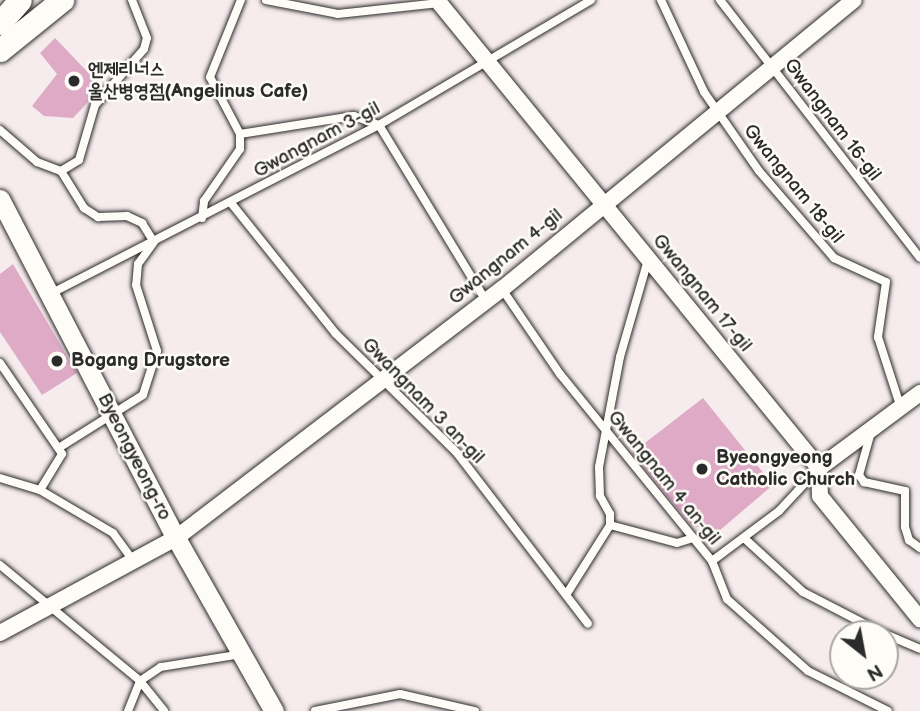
<!DOCTYPE html>
<meta charset="utf-8">
<style>
body{margin:0}
#map{position:relative;width:920px;height:711px;overflow:hidden;background:#f7eced;font-family:"Balsamiq Sans","Poor Story",sans-serif}
div>[style]{position:absolute}
[style*='--x']{left:calc(var(--x)*1px);top:calc(var(--y)*1px);width:calc(var(--w)*1px);rotate:calc(var(--a)*1deg)}
.building>*{inset:0;background:#deaac5}
.roads{filter:drop-shadow(0 0 2px #2b2b2b) drop-shadow(0 0 2px #2b2b2b)}
.service>*{height:8px;margin:-4px;padding:0 4px;transform-origin:4px;border-radius:4px;background:#fdfcf7}
.minor>*{height:16px;margin:-8px;padding:0 8px;transform-origin:8px;border-radius:8px;background:#fdfcf7}
.tertiary>*{height:19px;margin:-9.5px;padding:0 9.5px;transform-origin:9.5px;border-radius:9.5px;background:#fdfcf7}
.secondary>*{height:23px;margin:-11.5px;padding:0 11.5px;transform-origin:11.5px;border-radius:11.5px;background:#fdfcf7}
.dots>*{width:19px;height:19px;translate:-50% -50%;box-sizing:border-box;border:4px solid #fdfcf7;border-radius:50%}
span{translate:-50% -50%;white-space:nowrap;text-align:center;line-height:1.15;-webkit-text-stroke:5px #fdfcf7;paint-order:stroke}
.poi-label{font-size:19px;color:#2b2b2b;font-weight:700}
.left{translate:0 -50%;text-align:left}
.street-label{font-size:19px;color:#2b2b2b}
.north{position:absolute;left:829px;top:620px;width:70px;height:70px;box-sizing:border-box;background:#fdfcf7;border:2px solid #a9a8a5;border-radius:50%;rotate:149deg;font-size:19px;font-weight:700;line-height:28px;text-align:center;color:#2b2b2b}
.north::after{content:'';display:block;margin:auto;width:24px;height:32px;background:#2b2b2b;clip-path:polygon(50% 0,100% 100%,50% 72%,0 100%)}
</style>
<div id="map">
<div class="building">
<i style="clip-path:polygon(55px 38px,102px 87px,73px 118px,44px 116px,32px 106px,57px 74px,40px 53px)"></i>
<i style="clip-path:polygon(13px 264px,77px 373px,42px 395px,0 332px,0 274px)"></i>
<i style="clip-path:polygon(703px 398px,773px 485px,719px 531px,692px 526px,632px 453px)"></i>
</div>
<div class="roads">
<div class="service">
<i style="--x:266;--y:0;--w:73;--a:11"></i>
<i style="--x:338;--y:14;--w:102;--a:-6.2"></i>
<i style="--x:661;--y:0;--w:102;--a:64.9"></i>
<i style="--x:704;--y:92;--w:96;--a:55.2"></i>
<i style="--x:759;--y:171;--w:115;--a:49.2"></i>
<i style="--x:834;--y:258;--w:57;--a:24.8"></i>
<i style="--x:886;--y:282;--w:56;--a:98.3"></i>
<i style="--x:878;--y:337;--w:75;--a:72.1"></i>
<i style="--x:720;--y:0;--w:326;--a:52.2"></i>
<i style="--x:0;--y:130;--w:49;--a:40.9"></i>
<i style="--x:37;--y:162;--w:26;--a:21"></i>
<i style="--x:61;--y:171;--w:44;--a:58.1"></i>
<i style="--x:84;--y:208;--w:17;--a:33"></i>
<i style="--x:98;--y:217;--w:29;--a:-2"></i>
<i style="--x:127;--y:216;--w:17;--a:25"></i>
<i style="--x:142;--y:223;--w:22;--a:58"></i>
<i style="--x:154;--y:242;--w:27;--a:126"></i>
<i style="--x:138;--y:264;--w:21;--a:95"></i>
<i style="--x:136;--y:285;--w:69;--a:72.3"></i>
<i style="--x:157;--y:351;--w:46;--a:107.7"></i>
<i style="--x:143;--y:395;--w:98;--a:147.9"></i>
<i style="--x:240;--y:134;--w:115;--a:-9"></i>
<i style="--x:354;--y:116;--w:27;--a:20"></i>
<i style="--x:379;--y:125;--w:206;--a:58.7"></i>
<i style="--x:61;--y:171;--w:21;--a:-31"></i>
<i style="--x:79;--y:160;--w:57;--a:-73.8"></i>
<i style="--x:95;--y:105;--w:74;--a:-48.8"></i>
<i style="--x:144;--y:49;--w:11;--a:-75"></i>
<i style="--x:147;--y:38;--w:41;--a:-111.5"></i>
<i style="--x:231;--y:203;--w:168;--a:51.3"></i>
<i style="--x:336;--y:334;--w:170;--a:44.5"></i>
<i style="--x:457;--y:453;--w:215;--a:52.5"></i>
<i style="--x:202;--y:218;--w:17;--a:-83"></i>
<i style="--x:204;--y:201;--w:63;--a:-55.3"></i>
<i style="--x:240;--y:149;--w:15;--a:-90"></i>
<i style="--x:240;--y:134;--w:64;--a:-117.8"></i>
<i style="--x:210;--y:77;--w:83;--a:-68.1"></i>
<i style="--x:502;--y:289;--w:103;--a:55.7"></i>
<i style="--x:560;--y:374;--w:241;--a:50.9"></i>
<i style="--x:712;--y:561;--w:41;--a:68.5"></i>
<i style="--x:727;--y:599;--w:108;--a:41.6"></i>
<i style="--x:808;--y:671;--w:89;--a:26.6"></i>
<i style="--x:50;--y:294;--w:370;--a:-27.2"></i>
<i style="--x:379;--y:125;--w:246;--a:-30.5"></i>
<i style="--x:0;--y:363;--w:110;--a:55.7"></i>
<i style="--x:62;--y:454;--w:42;--a:121.4"></i>
<i style="--x:871;--y:432;--w:45;--a:105.6"></i>
<i style="--x:859;--y:475;--w:9;--a:54"></i>
<i style="--x:864;--y:482;--w:42;--a:12.4"></i>
<i style="--x:905;--y:491;--w:36;--a:90"></i>
<i style="--x:905;--y:527;--w:14;--a:73"></i>
<i style="--x:909;--y:540;--w:14;--a:36"></i>
<i style="--x:0;--y:478;--w:42;--a:16.7"></i>
<i style="--x:40;--y:490;--w:85;--a:30.5"></i>
<i style="--x:113;--y:533;--w:37;--a:54"></i>
<i style="--x:610;--y:525;--w:69;--a:15"></i>
<i style="--x:677;--y:543;--w:17;--a:-17"></i>
<i style="--x:744;--y:538;--w:80;--a:42.5"></i>
<i style="--x:803;--y:592;--w:91;--a:27.4"></i>
<i style="--x:712;--y:561;--w:84;--a:-36.7"></i>
<i style="--x:779;--y:511;--w:57;--a:-47.1"></i>
<i style="--x:0;--y:565;--w:182;--a:39.6"></i>
<i style="--x:140;--y:681;--w:38;--a:51"></i>
<i style="--x:566;--y:595;--w:83;--a:-57.8"></i>
<i style="--x:610;--y:525;--w:11;--a:-90"></i>
<i style="--x:610;--y:514;--w:21;--a:-119"></i>
<i style="--x:600;--y:496;--w:29;--a:-92"></i>
<i style="--x:599;--y:467;--w:112;--a:-79.2"></i>
<i style="--x:620;--y:357;--w:101;--a:-73.9"></i>
<i style="--x:885;--y:634;--w:38;--a:23"></i>
<i style="--x:128;--y:711;--w:32;--a:-68"></i>
<i style="--x:140;--y:681;--w:25;--a:-34"></i>
<i style="--x:161;--y:667;--w:82;--a:-9.1"></i>
<i style="--x:315;--y:711;--w:87;--a:-11.3"></i>
<i style="--x:400;--y:694;--w:77;--a:12.8"></i>
</div>
<div class="minor">
<i style="--x:437;--y:0;--w:604;--a:50.78"></i>
<i style="--x:819;--y:468;--w:28;--a:88"></i>
<i style="--x:820;--y:496;--w:159;--a:50.9"></i>
<i style="--x:819;--y:468;--w:126;--a:-36.6"></i>
<i style="--x:0;--y:633;--w:200;--a:-28.4"></i>
<i style="--x:176;--y:538;--w:410;--a:-37.4"></i>
<i style="--x:502;--y:289;--w:455;--a:-39.4"></i>
</div>
<div class="tertiary">
<i style="--x:0;--y:199;--w:382;--a:62.6"></i>
<i style="--x:176;--y:538;--w:199;--a:60.5"></i>
</div>
<div class="secondary">
<i style="--x:0;--y:23;--w:30;--a:-49"></i>
<i style="--x:0;--y:50;--w:80;--a:-38.9"></i>
</div>
</div>
<div class="dots">
<i style="left:74px;top:81px;background:#2b2b2b"></i>
<i style="left:57px;top:361px;background:#2b2b2b"></i>
<i style="left:702px;top:469px;background:#2b2b2b"></i>
</div>
<div class="poi-label">
<span class="left" style="left:88px;top:81px">엔제리너스<br>울산병영점(Angelinus Cafe)</span>
<span class="left" style="left:71px;top:361px">Bogang Drugstore</span>
<span class="left" style="left:716px;top:469px">Byeongyeong<br>Catholic Church</span>
</div>
<div class="street-label">
<span style="left:832px;top:120px;rotate:53deg">Gwangnam 16-gil</span>
<span style="left:317px;top:140px;rotate:-28deg">Gwangnam 3-gil</span>
<span style="left:793px;top:184px;rotate:51deg">Gwangnam 18-gil</span>
<span style="left:506px;top:257px;rotate:-39deg">Gwangnam 4-gil</span>
<span style="left:702px;top:293px;rotate:51deg">Gwangnam 17-gil</span>
<span style="left:423px;top:401px;rotate:46deg">Gwangnam 3 an-gil</span>
<span style="left:134px;top:457px;rotate:63deg">Byeongyeong-ro</span>
<span style="left:664px;top:478px;rotate:51deg">Gwangnam 4 an-gil</span>
</div>
<div class="north">N</div>
</div>
